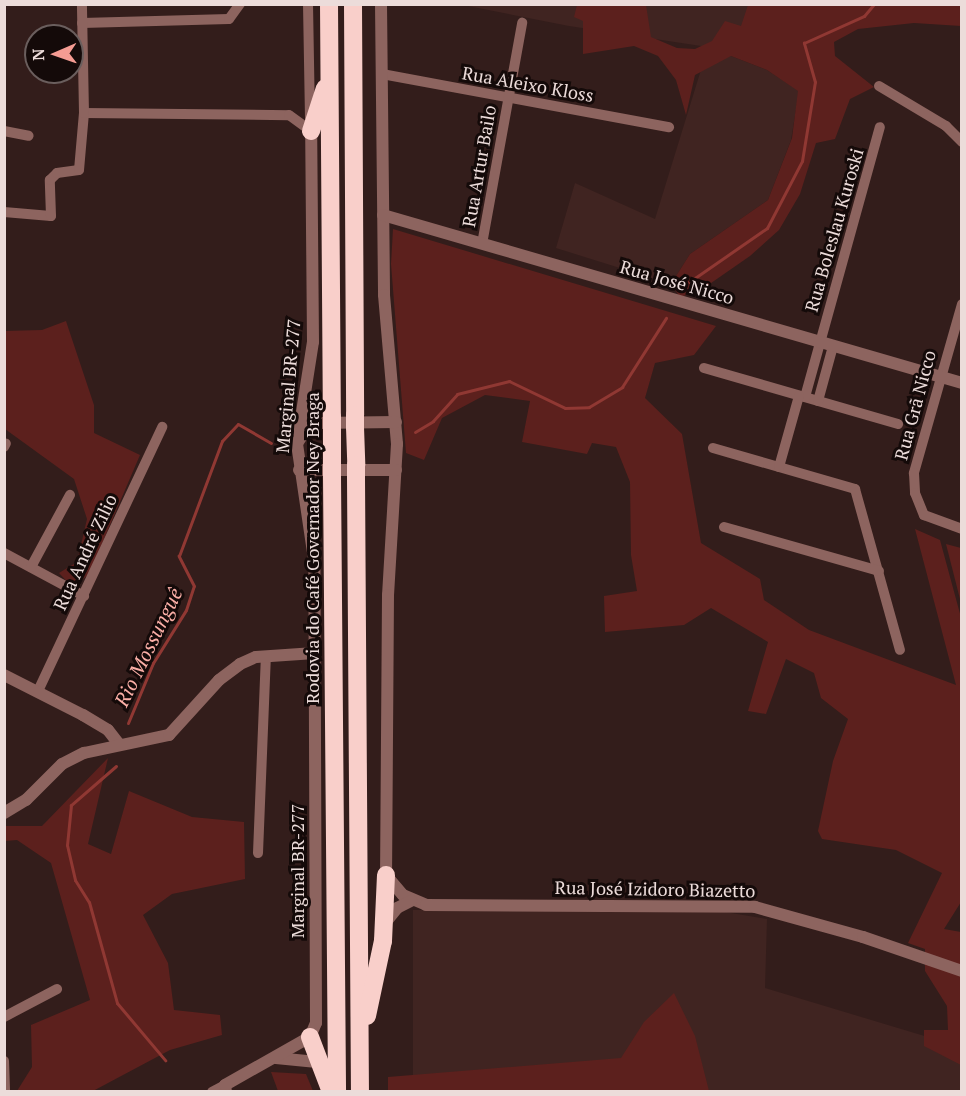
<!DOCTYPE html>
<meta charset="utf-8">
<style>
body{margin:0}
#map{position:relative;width:966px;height:1096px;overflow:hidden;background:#331d1b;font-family:"PT Serif",serif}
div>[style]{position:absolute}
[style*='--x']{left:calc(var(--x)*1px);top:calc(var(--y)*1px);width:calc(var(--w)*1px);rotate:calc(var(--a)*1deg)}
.built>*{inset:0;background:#402421}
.green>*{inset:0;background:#5c201d}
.stream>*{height:3px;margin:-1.5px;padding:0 1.5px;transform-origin:1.5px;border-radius:1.5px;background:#903833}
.minor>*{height:10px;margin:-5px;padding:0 5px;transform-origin:5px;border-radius:5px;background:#8d645f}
.tertiary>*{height:12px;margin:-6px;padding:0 6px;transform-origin:6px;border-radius:6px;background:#8d645f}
.motorway>*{height:18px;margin:-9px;padding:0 9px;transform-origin:9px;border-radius:9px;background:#f9cfca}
.motorway-bridge>*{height:18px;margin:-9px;padding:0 9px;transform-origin:9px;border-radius:9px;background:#f9cfca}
span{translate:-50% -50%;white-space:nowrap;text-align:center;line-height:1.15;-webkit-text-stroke:6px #140a09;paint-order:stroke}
.street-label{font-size:18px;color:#ecdcda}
.water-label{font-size:20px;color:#fbafa7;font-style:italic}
.frame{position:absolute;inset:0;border:6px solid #ecdcda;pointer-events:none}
.north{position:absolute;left:24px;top:24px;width:60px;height:60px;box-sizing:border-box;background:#140a09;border:2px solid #6a5e5d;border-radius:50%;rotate:268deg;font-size:16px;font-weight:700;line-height:24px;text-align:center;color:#ecdcda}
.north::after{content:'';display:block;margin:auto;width:21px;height:27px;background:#f59c93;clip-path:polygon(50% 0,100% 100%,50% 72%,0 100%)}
</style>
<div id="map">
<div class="built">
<i style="clip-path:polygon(463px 5px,829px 5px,820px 64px,569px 26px)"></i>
<i style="clip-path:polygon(731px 56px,767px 70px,799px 91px,791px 140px,768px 200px,690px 254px,671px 284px,556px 248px,575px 183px,655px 219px,704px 60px)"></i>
<i style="clip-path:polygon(413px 910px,719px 911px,767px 919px,765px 988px,961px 1047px,961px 1091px,413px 1091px)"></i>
</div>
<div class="green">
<i style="clip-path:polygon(577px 5px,646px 5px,651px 37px,677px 48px,695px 49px,712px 41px,725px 21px,741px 26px,748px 5px,962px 5px,961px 26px,914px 23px,858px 29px,834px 42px,835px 56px,874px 87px,850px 99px,835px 139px,816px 143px,800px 194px,779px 230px,750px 256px,701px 290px,680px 297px,671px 284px,690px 254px,768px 200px,792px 138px,798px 91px,767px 70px,731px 56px,695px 75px,686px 115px,676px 80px,658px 56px,634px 46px,583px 54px,583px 21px,574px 17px)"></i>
<i style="clip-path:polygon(393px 229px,716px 326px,694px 355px,655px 363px,645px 398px,682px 434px,701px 543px,760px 579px,764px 600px,809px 630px,956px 685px,915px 529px,940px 540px,962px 621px,961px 902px,944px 929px,961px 932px,961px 1065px,924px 1046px,924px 1030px,948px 1030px,947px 1006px,925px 971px,925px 949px,908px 943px,942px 873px,896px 850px,822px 839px,818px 831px,833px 761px,848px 719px,821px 698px,814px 673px,786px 659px,766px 714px,748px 711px,768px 642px,711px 608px,684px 625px,605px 632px,604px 596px,637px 591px,631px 555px,630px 482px,616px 447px,592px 443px,587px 454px,522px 442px,530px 401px,485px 395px,442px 418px,424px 460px,406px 453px,391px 264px)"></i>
<i style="clip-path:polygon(66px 321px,94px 405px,94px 433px,140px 455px,89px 574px,73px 588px,59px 573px,77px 562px,87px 519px,74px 479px,5px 429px,4px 331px,42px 330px)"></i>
<i style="clip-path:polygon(946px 544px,961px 548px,961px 603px)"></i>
<i style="clip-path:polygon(108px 758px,88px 844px,111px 854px,129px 791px,192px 817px,244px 822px,245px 879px,172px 894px,143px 915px,168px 963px,174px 1010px,220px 1015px,222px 1035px,170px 1050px,93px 1091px,17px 1091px,32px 1067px,31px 1025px,90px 1000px,51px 863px,17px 840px,5px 841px,5px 826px,42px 826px)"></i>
<i style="clip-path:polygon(674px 993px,695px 1036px,709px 1091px,388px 1091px,388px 1077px,621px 1058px,644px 1022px)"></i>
<i style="clip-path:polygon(271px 1072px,306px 1074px,313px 1091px,278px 1091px)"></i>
</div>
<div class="stream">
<i style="--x:689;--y:282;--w:95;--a:-34.7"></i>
<i style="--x:767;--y:228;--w:76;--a:-62.4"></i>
<i style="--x:802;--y:161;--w:80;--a:-80.7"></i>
<i style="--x:815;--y:82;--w:41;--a:-105.8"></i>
<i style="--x:804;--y:43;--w:66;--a:-24.2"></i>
<i style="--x:864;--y:16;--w:16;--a:-50"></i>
<i style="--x:415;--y:432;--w:21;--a:-31"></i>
<i style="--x:433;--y:421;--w:36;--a:-48"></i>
<i style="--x:457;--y:394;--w:54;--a:-14"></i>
<i style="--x:509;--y:381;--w:62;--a:25.7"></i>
<i style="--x:565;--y:408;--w:24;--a:-2"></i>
<i style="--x:589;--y:407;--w:39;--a:-31"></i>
<i style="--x:622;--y:387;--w:82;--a:-57.5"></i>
<i style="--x:128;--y:723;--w:65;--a:-67.4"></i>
<i style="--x:153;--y:663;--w:62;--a:-58.1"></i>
<i style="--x:186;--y:610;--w:25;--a:-72"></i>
<i style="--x:194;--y:586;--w:34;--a:-117"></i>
<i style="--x:179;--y:556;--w:123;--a:-69.5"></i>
<i style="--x:222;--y:441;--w:23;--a:-47"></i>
<i style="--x:238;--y:424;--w:38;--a:30"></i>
<i style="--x:116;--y:766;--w:60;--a:139.1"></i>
<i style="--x:71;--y:805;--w:40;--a:95.7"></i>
<i style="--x:67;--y:845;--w:36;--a:77"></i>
<i style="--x:75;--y:880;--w:26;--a:58"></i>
<i style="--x:89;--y:902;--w:105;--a:74.5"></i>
<i style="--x:117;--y:1003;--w:75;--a:49.9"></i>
</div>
<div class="minor">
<i style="--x:308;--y:4;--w:114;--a:89"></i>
<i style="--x:82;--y:23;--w:147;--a:-1.6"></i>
<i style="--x:229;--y:19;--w:19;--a:-54"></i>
<i style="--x:382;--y:74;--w:292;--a:10.5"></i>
<i style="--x:879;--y:86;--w:78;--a:30.8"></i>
<i style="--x:946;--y:126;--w:23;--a:45"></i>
<i style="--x:84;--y:113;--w:205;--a:0.6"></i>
<i style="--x:289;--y:115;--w:27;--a:36"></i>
<i style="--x:4;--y:131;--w:25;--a:11"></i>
<i style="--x:4;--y:212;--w:47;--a:4.9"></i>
<i style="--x:51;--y:216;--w:36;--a:-92"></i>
<i style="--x:50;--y:180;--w:10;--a:-45"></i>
<i style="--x:57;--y:173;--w:22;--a:-8"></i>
<i style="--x:79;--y:170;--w:57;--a:-85"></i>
<i style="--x:84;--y:113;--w:109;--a:-91.1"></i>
<i style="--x:482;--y:244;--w:225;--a:-79.7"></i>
<i style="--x:962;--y:304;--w:176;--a:105.9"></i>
<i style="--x:914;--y:473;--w:20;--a:87"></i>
<i style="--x:915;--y:493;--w:24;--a:68"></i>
<i style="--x:924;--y:515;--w:40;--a:20.2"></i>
<i style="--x:704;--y:368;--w:202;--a:16.1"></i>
<i style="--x:805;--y:397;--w:280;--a:-74.5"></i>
<i style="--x:818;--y:401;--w:57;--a:-74.7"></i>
<i style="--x:4;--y:447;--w:4;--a:-63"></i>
<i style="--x:713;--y:448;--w:148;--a:16.1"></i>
<i style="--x:855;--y:489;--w:167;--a:74.4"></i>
<i style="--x:779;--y:467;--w:74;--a:-74.3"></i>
<i style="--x:724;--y:527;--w:161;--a:15.8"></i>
<i style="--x:4;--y:553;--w:91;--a:28.3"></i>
<i style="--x:31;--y:567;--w:82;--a:-61.6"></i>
<i style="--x:38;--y:691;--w:292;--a:-64.8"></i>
<i style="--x:258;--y:853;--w:197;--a:-87.7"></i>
<i style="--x:4;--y:1017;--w:60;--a:-27.8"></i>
<i style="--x:4;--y:1061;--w:31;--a:88"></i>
<i style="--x:212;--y:1092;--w:15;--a:-28"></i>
</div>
<div class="tertiary">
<i style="--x:381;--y:4;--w:291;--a:89.4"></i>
<i style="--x:384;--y:295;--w:150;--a:85"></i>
<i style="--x:397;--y:444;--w:151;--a:93.4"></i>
<i style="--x:388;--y:595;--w:280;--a:90.4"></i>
<i style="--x:386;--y:875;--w:26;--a:50"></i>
<i style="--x:403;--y:895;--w:25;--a:23"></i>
<i style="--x:426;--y:905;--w:329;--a:0.3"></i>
<i style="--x:755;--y:907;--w:112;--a:15.5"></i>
<i style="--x:863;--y:937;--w:105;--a:19"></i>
<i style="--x:383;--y:215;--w:603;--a:16.18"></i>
<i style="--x:298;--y:442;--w:17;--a:-57"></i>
<i style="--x:307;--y:428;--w:11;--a:-27"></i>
<i style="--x:317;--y:423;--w:79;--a:-0.7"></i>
<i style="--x:299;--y:470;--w:97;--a:0"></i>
<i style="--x:4;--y:675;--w:89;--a:26.9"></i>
<i style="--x:83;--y:715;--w:29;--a:31"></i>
<i style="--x:108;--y:730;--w:18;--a:52"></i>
<i style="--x:4;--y:813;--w:26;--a:-31"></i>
<i style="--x:26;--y:800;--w:51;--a:-45"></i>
<i style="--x:62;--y:764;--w:25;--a:-27"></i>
<i style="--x:84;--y:753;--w:87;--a:-12"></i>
<i style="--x:169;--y:735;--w:74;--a:-47.7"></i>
<i style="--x:219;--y:680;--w:26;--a:-37"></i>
<i style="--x:240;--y:664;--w:17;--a:-24"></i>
<i style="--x:256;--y:657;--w:59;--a:-3.9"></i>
<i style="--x:385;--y:923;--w:19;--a:-51"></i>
<i style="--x:397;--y:908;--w:16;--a:-27"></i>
<i style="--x:276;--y:1058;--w:41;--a:5.6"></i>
<i style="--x:226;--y:1092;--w:7;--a:-98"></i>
<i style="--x:225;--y:1085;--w:98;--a:-29.5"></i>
<i style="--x:310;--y:1037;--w:15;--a:-67"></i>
<i style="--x:316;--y:1023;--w:464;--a:-90.2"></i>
<i style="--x:314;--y:559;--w:116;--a:-98.4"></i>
<i style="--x:297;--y:444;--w:103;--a:-81.1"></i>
<i style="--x:313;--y:342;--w:211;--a:-90.5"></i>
</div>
<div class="motorway">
<i style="--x:329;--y:4;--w:413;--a:89.6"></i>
<i style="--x:353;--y:4;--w:411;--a:89.7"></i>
<i style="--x:311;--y:131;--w:45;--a:-72"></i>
<i style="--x:355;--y:427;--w:38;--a:88"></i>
<i style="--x:332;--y:428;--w:37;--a:90"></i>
<i style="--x:332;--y:477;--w:615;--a:89.53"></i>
<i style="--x:356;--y:478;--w:614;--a:89.63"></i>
<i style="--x:367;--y:1016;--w:77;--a:-78"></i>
<i style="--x:383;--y:941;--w:66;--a:-87.4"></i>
<i style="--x:310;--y:1037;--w:59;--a:69.1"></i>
</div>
<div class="motorway-bridge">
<i style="--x:332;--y:417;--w:11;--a:90"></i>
<i style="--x:355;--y:427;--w:12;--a:-90"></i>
<i style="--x:332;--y:465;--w:12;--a:90"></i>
<i style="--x:356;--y:465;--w:13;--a:90"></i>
</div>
<div class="street-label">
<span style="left:528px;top:84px;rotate:10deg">Rua Aleixo Kloss</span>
<span style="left:479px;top:166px;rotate:-80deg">Rua Artur Bailo</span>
<span style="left:834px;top:230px;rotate:-74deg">Rua Boleslau Kuroski</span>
<span style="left:677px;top:282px;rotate:16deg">Rua José Nicco</span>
<span style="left:288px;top:386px;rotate:-85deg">Marginal BR-277</span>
<span style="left:915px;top:405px;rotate:-75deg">Rua Grã Nicco</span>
<span style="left:312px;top:548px;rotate:-90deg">Rodovia do Café Governador Ney Braga</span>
<span style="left:85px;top:552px;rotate:-65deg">Rua André Zilio</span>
<span style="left:297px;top:871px;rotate:-90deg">Marginal BR-277</span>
<span style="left:655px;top:889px;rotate:1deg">Rua José Izidoro Biazetto</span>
</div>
<div class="water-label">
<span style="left:148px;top:647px;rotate:-64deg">Rio Mossunguê</span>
</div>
<div class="frame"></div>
<div class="north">N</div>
</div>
